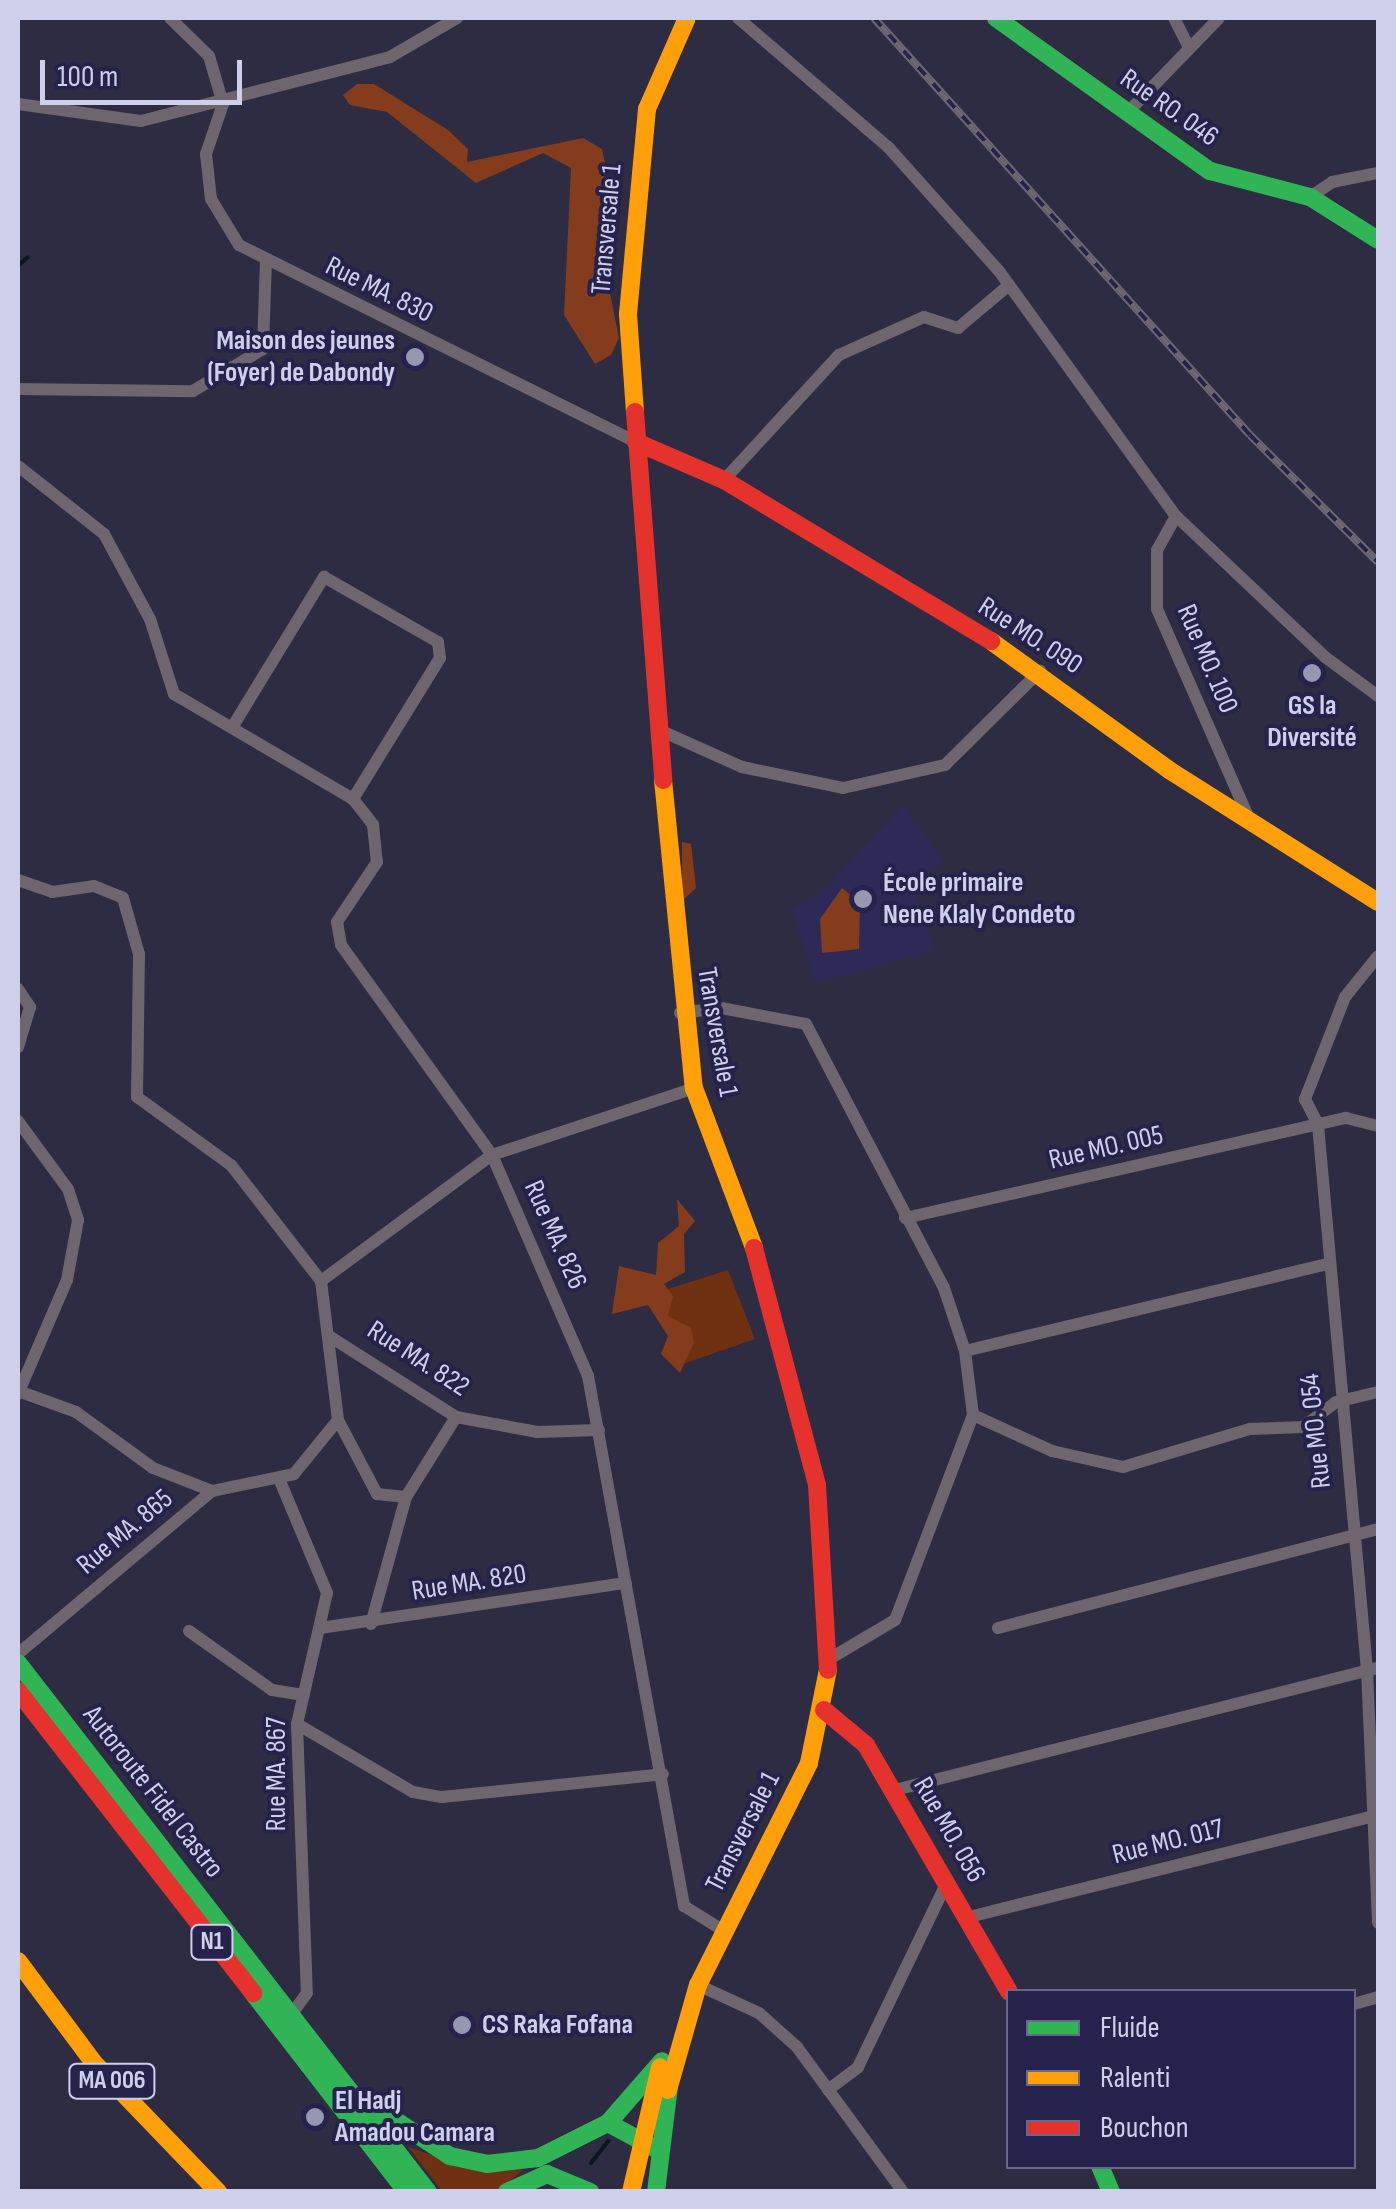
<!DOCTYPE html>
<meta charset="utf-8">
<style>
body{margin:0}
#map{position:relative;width:1396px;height:2209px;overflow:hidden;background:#2d2c42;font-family:"Sofia Sans Condensed",sans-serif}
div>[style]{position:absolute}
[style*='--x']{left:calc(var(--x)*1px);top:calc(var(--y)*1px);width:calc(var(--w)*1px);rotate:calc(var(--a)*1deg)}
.built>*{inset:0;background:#2d2a57}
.green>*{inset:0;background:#703012}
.forest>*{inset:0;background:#843c1c}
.stream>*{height:4px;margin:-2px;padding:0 2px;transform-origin:2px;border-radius:2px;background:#0a181f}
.street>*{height:12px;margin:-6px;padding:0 6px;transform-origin:6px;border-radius:6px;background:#6f656e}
.fast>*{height:18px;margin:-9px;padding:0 9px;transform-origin:9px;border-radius:9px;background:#30b455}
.slow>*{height:18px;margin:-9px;padding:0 9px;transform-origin:9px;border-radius:9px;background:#ff9f0a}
.jam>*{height:18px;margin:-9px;padding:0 9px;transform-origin:9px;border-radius:9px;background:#e5322d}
.rail>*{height:8px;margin-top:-4px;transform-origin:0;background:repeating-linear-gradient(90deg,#25224c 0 11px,#6e6772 0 22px);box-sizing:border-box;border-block:2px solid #6e6772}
.dots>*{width:28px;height:28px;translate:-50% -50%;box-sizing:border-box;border:5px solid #25224c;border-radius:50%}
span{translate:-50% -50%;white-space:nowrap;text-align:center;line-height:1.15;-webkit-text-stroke:8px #25224c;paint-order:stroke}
.shield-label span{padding:2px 8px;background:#25224c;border:2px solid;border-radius:8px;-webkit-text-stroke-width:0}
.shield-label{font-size:25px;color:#ced0eb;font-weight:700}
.street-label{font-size:28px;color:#ced0eb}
.poi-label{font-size:28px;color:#ced0eb;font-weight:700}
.right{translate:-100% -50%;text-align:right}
.left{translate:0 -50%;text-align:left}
.frame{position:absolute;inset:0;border:20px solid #ced0eb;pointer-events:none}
.legend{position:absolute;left:1006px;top:1989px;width:350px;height:180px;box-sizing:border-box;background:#25224c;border:2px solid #69688c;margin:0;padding:12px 18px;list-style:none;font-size:30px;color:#ced0eb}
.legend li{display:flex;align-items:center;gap:20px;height:50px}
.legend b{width:50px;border:2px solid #69688c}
.scale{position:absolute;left:40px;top:60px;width:202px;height:45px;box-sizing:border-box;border:5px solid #ced0eb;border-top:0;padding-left:12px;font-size:30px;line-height:35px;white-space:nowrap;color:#ced0eb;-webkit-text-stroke:8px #25224c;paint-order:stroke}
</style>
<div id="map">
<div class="built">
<i style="clip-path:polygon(903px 805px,943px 860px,912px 885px,936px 950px,815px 983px,792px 909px,824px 890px)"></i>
</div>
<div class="green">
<i style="clip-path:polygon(728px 1270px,755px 1339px,683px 1364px,652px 1294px)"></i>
<i style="clip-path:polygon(408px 2147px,458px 2164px,523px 2170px,497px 2191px,442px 2191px)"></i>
</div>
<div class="forest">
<i style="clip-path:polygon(357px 84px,374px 84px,448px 130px,468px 149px,467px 162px,583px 138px,602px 149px,617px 216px,604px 263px,619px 338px,611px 355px,595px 364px,564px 315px,571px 168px,543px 153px,476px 183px,387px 112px,350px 105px,343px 95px)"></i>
<i style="clip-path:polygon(682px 842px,691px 844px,696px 888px,682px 901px)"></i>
<i style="clip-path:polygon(842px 888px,860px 903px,859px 949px,822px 953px,820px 919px)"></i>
<i style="clip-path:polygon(677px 1199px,695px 1221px,684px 1234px,685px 1272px,664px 1284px,673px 1296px,668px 1316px,691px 1328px,694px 1342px,680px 1373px,661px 1354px,668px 1336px,648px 1305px,612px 1314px,619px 1266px,656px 1275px,658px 1243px,679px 1226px)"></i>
</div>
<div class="stream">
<i style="--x:18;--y:266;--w:13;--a:-42"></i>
<i style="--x:591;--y:2163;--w:28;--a:-52"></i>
</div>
<div class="street">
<i style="--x:170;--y:18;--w:54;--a:44.3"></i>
<i style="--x:209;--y:56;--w:50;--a:73.7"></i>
<i style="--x:223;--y:104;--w:53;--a:108.8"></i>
<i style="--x:206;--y:154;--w:45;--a:83.7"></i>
<i style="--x:211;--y:199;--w:54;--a:58.7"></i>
<i style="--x:239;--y:245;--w:443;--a:26.4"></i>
<i style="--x:738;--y:18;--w:199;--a:40.7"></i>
<i style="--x:889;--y:148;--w:165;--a:48.2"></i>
<i style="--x:999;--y:271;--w:302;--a:54.2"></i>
<i style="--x:1176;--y:516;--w:205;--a:43.4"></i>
<i style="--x:1325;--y:657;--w:66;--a:36.3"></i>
<i style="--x:1174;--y:18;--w:30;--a:63"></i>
<i style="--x:18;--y:104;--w:124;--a:7.9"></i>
<i style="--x:141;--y:121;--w:257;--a:-14.4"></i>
<i style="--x:390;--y:57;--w:78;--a:-30.2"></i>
<i style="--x:1127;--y:113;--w:132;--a:-45.9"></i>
<i style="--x:1310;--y:197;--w:27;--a:-34"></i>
<i style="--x:1332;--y:182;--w:47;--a:-11.1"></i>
<i style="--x:18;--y:389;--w:175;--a:0.7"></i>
<i style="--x:193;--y:391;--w:82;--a:-31"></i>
<i style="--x:263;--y:349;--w:89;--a:-88.1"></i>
<i style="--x:18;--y:466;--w:110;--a:38.3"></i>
<i style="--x:104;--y:534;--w:97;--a:61.6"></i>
<i style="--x:150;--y:619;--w:79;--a:72.3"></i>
<i style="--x:174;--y:694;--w:208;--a:30.4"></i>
<i style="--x:353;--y:799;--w:33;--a:52"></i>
<i style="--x:373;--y:825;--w:37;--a:84"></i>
<i style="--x:377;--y:862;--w:72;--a:123.7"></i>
<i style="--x:337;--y:922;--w:23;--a:80"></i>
<i style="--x:341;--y:945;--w:259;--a:54.3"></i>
<i style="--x:492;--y:1155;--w:241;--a:66.5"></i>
<i style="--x:588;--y:1376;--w:539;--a:79.73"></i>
<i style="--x:684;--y:1906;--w:47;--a:32"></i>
<i style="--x:724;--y:480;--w:170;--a:-47.4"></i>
<i style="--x:839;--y:355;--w:93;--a:-24.1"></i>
<i style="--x:924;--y:317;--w:36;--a:18"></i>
<i style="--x:958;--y:328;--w:67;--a:-40.1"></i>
<i style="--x:1176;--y:516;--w:39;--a:119"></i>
<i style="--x:1157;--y:550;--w:59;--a:90"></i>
<i style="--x:1157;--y:609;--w:229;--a:66.3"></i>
<i style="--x:233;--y:726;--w:175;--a:-58.6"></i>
<i style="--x:324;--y:577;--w:131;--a:29.7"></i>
<i style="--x:438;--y:642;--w:16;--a:83"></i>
<i style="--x:440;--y:658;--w:166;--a:121.7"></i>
<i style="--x:657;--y:729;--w:93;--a:24.1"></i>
<i style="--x:742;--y:767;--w:103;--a:11.7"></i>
<i style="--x:843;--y:788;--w:105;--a:-12.7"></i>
<i style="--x:945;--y:765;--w:134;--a:-44.7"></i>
<i style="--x:18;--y:880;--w:36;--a:19"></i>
<i style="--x:52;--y:892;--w:42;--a:-8.1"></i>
<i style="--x:94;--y:886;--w:31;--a:22"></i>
<i style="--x:123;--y:898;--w:58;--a:74.1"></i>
<i style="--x:139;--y:954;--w:143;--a:90.8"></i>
<i style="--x:137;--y:1097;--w:116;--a:35.9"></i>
<i style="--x:231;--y:1165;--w:147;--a:52.2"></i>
<i style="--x:321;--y:1281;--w:140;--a:83"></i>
<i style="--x:338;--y:1420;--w:70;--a:129.2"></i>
<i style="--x:294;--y:1474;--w:84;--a:168.3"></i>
<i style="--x:212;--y:1491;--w:253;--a:140"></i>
<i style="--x:1378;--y:956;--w:53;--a:128.8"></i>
<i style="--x:1345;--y:997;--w:110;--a:111.4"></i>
<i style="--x:1305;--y:1099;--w:29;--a:63"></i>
<i style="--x:1318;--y:1125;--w:547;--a:84.86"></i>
<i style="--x:1367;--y:1670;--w:253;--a:87.5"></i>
<i style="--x:18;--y:989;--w:22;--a:56"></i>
<i style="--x:30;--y:1007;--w:42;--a:106.7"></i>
<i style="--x:680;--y:1013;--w:41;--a:-7"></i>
<i style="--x:721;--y:1008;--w:86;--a:10.7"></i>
<i style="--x:806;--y:1024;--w:298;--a:62.4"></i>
<i style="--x:944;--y:1288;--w:66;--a:71.6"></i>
<i style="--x:965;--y:1351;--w:64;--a:82.9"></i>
<i style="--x:973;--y:1415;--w:219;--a:110.8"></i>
<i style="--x:895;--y:1620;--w:74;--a:149.3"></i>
<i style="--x:18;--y:1121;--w:84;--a:53.7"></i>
<i style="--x:68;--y:1189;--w:33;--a:72"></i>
<i style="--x:78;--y:1220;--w:61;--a:100.4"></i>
<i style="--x:67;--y:1280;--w:124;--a:113.3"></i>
<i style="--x:905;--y:1218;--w:452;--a:-12.8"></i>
<i style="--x:1346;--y:1118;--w:33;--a:14"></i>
<i style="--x:321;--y:1281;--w:212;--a:-36.4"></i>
<i style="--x:492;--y:1155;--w:213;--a:-18.3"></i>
<i style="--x:329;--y:1336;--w:151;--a:32.5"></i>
<i style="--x:456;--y:1417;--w:83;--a:10.4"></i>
<i style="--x:538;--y:1432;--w:61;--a:-1.9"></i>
<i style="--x:965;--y:1351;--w:371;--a:-13.5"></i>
<i style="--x:21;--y:1392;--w:59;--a:20"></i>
<i style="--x:76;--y:1412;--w:95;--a:36"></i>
<i style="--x:153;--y:1468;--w:63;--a:21.3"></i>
<i style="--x:973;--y:1415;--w:87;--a:24.5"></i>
<i style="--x:1052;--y:1451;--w:73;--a:12.7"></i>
<i style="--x:1123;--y:1467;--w:133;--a:-16.7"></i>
<i style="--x:1250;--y:1429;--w:53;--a:-2.2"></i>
<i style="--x:1303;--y:1427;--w:41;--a:-37.1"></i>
<i style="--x:1336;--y:1402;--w:43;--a:-13.4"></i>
<i style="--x:338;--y:1420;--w:84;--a:62.2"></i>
<i style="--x:377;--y:1494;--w:29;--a:6"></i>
<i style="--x:280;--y:1481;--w:121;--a:67.2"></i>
<i style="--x:327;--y:1593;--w:134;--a:102.9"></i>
<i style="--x:297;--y:1724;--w:269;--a:87.9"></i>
<i style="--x:307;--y:1993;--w:26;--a:126"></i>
<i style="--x:371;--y:1624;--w:132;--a:-74.6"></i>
<i style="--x:406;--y:1497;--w:94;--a:-58"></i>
<i style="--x:320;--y:1628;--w:309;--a:-8.4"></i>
<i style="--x:998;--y:1628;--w:393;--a:-14.6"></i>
<i style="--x:189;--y:1631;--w:102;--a:35.4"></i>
<i style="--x:272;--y:1690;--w:32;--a:9"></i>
<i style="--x:297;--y:1724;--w:134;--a:30.4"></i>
<i style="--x:413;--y:1792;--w:29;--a:10"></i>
<i style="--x:442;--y:1797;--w:222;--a:-5.9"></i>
<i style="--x:895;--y:1790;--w:498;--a:-14.2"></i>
<i style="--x:969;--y:1917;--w:422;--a:-14"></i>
<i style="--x:698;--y:1985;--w:67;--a:24.7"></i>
<i style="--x:759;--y:2013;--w:51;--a:41.8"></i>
<i style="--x:797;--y:2047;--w:180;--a:53.8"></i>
<i style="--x:1354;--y:2004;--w:25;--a:-16"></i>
<i style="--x:828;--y:2090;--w:38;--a:-37"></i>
<i style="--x:858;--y:2067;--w:203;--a:-64.3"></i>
</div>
<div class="fast">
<i style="--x:996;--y:18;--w:263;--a:35.6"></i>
<i style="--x:1210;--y:171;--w:103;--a:14.6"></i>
<i style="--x:1310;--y:197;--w:80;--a:32.3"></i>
<i style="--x:18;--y:1663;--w:669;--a:52.22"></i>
<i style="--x:253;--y:1993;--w:252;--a:52.3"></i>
<i style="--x:375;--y:2107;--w:90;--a:33.2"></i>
<i style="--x:450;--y:2156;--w:38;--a:12"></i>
<i style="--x:487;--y:2164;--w:51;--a:-6.7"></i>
<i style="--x:538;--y:2158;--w:78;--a:-26.6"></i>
<i style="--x:608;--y:2123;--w:82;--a:-48.9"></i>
<i style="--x:608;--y:2123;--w:55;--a:28.4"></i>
<i style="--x:1100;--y:2166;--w:28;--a:67"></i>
<i style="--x:507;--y:2192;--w:44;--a:-24.2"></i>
<i style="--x:547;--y:2174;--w:47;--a:22.7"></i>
<i style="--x:656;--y:2192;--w:115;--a:-83"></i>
</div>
<div class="slow">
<i style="--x:635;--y:412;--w:98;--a:-94.1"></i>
<i style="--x:628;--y:314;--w:206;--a:-84.7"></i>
<i style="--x:647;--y:109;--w:99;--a:-66.3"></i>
<i style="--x:991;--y:641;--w:220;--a:35.9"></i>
<i style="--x:1169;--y:770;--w:247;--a:32.3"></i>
<i style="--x:663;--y:780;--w:310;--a:84.3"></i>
<i style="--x:694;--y:1088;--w:171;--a:69.4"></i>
<i style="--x:18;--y:1961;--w:127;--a:53.3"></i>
<i style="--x:94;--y:2063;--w:179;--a:46.1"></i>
<i style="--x:668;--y:2090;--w:109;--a:-74.1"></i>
<i style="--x:698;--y:1985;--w:248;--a:-63.4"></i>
<i style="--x:809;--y:1763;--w:95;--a:-78.5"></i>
<i style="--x:631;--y:2192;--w:128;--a:-76.9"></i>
</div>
<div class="jam">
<i style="--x:635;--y:412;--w:369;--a:85.6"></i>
<i style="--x:636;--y:442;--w:96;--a:23.4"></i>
<i style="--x:724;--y:480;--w:312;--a:31.1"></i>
<i style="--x:754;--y:1248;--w:245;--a:75.1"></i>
<i style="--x:817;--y:1485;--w:185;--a:86.6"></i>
<i style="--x:18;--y:1691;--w:383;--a:52.1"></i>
<i style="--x:824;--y:1710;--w:55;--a:39.8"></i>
<i style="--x:866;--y:1745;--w:285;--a:59.9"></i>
</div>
<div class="rail">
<i style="--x:874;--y:18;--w:561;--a:47.96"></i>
<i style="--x:1250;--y:435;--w:180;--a:44.8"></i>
</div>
<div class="dots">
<i style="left:415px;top:357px;background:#9697b0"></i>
<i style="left:1312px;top:673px;background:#9697b0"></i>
<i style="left:863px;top:899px;background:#9697b0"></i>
<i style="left:462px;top:2025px;background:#9697b0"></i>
<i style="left:315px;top:2117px;background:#9697b0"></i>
</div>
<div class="shield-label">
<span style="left:212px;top:1942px">N1</span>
<span style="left:112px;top:2081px">MA 006</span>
</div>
<div class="street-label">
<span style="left:1169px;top:108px;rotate:35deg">Rue RO. 046</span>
<span style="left:607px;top:229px;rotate:-85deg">Transversale 1</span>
<span style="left:379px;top:290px;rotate:26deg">Rue MA. 830</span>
<span style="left:1030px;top:636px;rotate:33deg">Rue MO. 090</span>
<span style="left:1207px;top:659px;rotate:67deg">Rue MO. 100</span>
<span style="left:717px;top:1032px;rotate:80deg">Transversale 1</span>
<span style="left:1106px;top:1148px;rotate:-13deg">Rue MO. 005</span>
<span style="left:555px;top:1235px;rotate:66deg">Rue MA. 826</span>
<span style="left:418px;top:1359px;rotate:33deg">Rue MA. 822</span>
<span style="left:1316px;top:1431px;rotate:-96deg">Rue MO. 054</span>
<span style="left:125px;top:1532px;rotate:-40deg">Rue MA. 865</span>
<span style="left:469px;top:1583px;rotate:-9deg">Rue MA. 820</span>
<span style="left:277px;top:1774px;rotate:-90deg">Rue MA. 867</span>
<span style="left:153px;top:1792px;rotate:52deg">Autoroute Fidel Castro</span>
<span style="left:949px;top:1830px;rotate:60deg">Rue MO. 056</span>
<span style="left:743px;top:1832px;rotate:-63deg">Transversale 1</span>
<span style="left:1168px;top:1842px;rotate:-14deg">Rue MO. 017</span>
</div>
<div class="poi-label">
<span class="right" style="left:395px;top:357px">Maison des jeunes<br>(Foyer) de Dabondy</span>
<span style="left:1312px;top:722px">GS la<br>Diversité</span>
<span class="left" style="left:883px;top:899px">École primaire<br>Nene Klaly Condeto</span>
<span class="left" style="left:482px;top:2025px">CS Raka Fofana</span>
<span class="left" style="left:335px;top:2117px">El Hadj<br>Amadou Camara</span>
</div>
<div class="frame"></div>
<ul class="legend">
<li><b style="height:12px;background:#30b455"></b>Fluide</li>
<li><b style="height:12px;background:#ff9f0a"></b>Ralenti</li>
<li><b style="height:12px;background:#e5322d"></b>Bouchon</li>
</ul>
<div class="scale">100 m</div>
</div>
